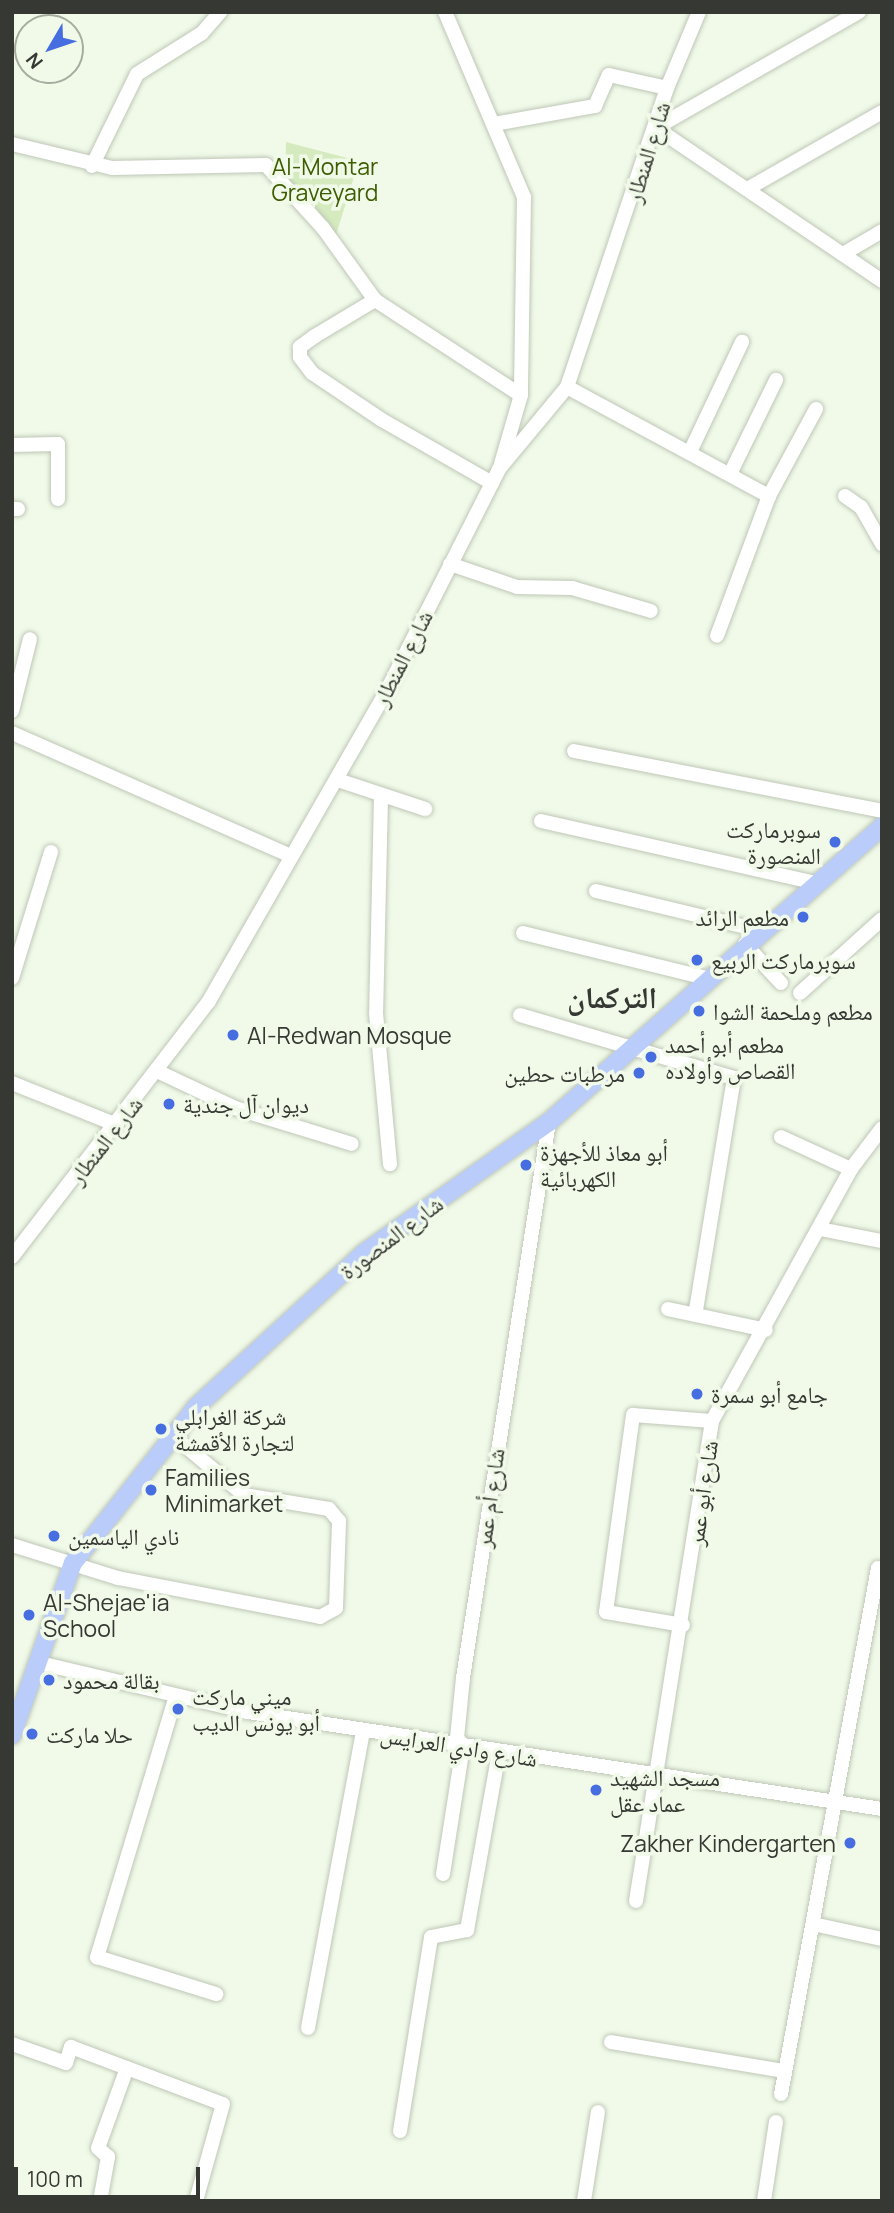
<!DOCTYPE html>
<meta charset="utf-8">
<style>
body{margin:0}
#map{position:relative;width:894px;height:2213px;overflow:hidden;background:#f1fae9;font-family:Manrope,"Noto Naskh Arabic",sans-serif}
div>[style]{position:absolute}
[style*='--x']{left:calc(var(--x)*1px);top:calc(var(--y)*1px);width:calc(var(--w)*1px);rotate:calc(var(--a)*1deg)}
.green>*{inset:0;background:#d5ebbf}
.roads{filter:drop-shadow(0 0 2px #bfc7b7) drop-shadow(0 0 2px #bfc7b7)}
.minor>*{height:14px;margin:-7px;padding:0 7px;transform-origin:7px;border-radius:7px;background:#fff}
.major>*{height:18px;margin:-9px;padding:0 9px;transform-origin:9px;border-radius:9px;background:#b9ccfa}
.dots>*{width:19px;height:19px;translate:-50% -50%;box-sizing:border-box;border:4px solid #f1fae9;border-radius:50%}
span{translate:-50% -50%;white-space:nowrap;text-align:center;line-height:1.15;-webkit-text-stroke:7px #f1fae9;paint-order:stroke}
.street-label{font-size:23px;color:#363933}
.park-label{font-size:23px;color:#3e5d02}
.poi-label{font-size:23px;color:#363933}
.right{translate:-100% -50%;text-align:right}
.left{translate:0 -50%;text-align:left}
.district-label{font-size:30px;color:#363933;font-weight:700}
.frame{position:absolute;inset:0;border:14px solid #363933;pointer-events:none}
.north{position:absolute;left:14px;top:14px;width:70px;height:70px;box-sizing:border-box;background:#f1fae9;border:2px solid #a6ada0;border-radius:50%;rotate:231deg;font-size:19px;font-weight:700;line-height:28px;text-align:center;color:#363933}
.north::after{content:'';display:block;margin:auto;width:24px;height:32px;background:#466ee0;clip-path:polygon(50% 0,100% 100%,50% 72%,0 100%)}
.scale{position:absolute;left:14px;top:2167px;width:186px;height:32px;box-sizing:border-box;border:4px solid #363933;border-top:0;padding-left:9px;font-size:21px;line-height:24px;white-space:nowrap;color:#363933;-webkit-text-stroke:5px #f1fae9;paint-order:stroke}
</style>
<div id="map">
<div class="green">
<i style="clip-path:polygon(286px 142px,359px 161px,336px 235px,285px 176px)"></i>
</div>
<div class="roads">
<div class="minor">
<i style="--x:445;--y:12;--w:201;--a:66.9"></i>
<i style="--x:524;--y:197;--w:198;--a:90.9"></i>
<i style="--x:521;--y:395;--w:72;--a:106.2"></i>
<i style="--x:859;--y:12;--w:234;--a:150.3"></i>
<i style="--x:656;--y:128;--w:273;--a:34.1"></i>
<i style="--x:494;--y:124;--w:103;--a:-10.1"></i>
<i style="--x:595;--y:106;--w:34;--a:-66"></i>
<i style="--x:609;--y:75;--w:59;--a:12.6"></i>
<i style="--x:12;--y:144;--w:103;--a:13.5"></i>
<i style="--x:112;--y:168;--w:154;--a:-1.1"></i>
<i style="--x:266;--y:165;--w:85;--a:47.9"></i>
<i style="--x:323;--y:228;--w:89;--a:54.2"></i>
<i style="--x:375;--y:300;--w:174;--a:33.1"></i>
<i style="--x:92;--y:166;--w:102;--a:-63.9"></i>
<i style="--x:137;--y:74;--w:77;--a:-32.2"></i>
<i style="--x:202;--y:33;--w:28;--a:-49"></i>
<i style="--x:749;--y:188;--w:153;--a:-29.7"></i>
<i style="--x:843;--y:254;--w:45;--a:-30.5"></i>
<i style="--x:375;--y:300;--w:70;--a:149"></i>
<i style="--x:315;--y:336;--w:19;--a:144"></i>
<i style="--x:300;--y:347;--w:10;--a:90"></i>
<i style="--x:300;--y:357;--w:20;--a:53"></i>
<i style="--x:312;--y:373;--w:84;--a:33.9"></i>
<i style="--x:382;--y:420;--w:127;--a:29.8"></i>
<i style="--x:567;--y:387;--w:230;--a:28.4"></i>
<i style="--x:769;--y:496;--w:149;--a:110.4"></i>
<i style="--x:12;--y:445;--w:46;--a:-1.2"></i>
<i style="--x:58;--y:444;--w:55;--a:90"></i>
<i style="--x:690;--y:452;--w:122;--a:-64.7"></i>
<i style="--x:730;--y:474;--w:105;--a:-63.9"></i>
<i style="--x:769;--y:496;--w:99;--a:-61.6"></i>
<i style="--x:845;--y:496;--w:19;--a:35"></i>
<i style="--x:861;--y:507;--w:43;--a:60.4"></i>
<i style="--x:12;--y:509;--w:6;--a:0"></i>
<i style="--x:450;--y:564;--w:71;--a:18.9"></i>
<i style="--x:517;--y:587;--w:55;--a:1"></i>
<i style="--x:572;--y:588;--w:82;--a:16.2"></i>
<i style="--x:12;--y:711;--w:74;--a:-76"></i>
<i style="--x:12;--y:733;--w:305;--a:23.8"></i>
<i style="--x:574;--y:751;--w:314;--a:11"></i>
<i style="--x:338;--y:780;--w:92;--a:18.4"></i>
<i style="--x:381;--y:797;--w:216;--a:91.3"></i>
<i style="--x:376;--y:1013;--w:152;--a:84.7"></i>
<i style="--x:541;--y:821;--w:282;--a:12.7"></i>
<i style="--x:596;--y:891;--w:168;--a:13.5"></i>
<i style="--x:523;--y:933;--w:188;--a:13.8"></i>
<i style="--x:745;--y:944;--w:53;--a:47.3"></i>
<i style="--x:12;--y:978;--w:132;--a:-72.8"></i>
<i style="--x:800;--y:993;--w:110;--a:-42.1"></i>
<i style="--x:520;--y:1015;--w:223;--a:16.4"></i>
<i style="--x:734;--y:1078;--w:240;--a:99.3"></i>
<i style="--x:159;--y:1072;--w:84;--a:25.3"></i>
<i style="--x:235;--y:1108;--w:122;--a:17.1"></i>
<i style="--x:12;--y:1083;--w:113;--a:21.8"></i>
<i style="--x:781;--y:1137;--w:77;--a:24.6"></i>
<i style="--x:820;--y:1229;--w:63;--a:11"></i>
<i style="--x:12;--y:1257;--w:323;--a:-52.4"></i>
<i style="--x:209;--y:1001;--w:356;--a:-60.2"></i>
<i style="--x:386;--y:692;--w:250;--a:-63.1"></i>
<i style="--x:499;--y:469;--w:107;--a:-50.3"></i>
<i style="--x:567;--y:387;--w:315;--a:-71.5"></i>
<i style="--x:667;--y:88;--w:82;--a:-67.2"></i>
<i style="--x:668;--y:1309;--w:100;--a:12.1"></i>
<i style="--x:12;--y:1545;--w:111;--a:17.3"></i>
<i style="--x:118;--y:1578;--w:206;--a:10.9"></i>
<i style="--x:320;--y:1617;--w:18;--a:-29"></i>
<i style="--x:336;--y:1608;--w:87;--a:-88"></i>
<i style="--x:339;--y:1521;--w:16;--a:-130"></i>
<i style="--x:329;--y:1509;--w:86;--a:-170.6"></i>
<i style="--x:244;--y:1495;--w:94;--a:-140.2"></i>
<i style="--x:683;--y:1625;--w:78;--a:-170.4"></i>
<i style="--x:606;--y:1612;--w:199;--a:-82.2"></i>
<i style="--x:633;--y:1415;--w:79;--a:4.3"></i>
<i style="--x:39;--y:1663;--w:215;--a:13.2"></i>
<i style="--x:248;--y:1712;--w:641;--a:8.7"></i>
<i style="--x:175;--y:1699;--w:270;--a:106.8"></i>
<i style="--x:97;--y:1957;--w:125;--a:17.3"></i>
<i style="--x:443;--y:1874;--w:130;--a:-81.1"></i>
<i style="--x:463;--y:1746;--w:10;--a:-127"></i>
<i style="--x:457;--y:1738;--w:60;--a:-84.3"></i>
<i style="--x:463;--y:1678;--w:563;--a:-81.21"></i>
<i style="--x:636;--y:1901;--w:486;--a:-81"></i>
<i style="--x:712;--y:1421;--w:288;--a:-61.1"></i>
<i style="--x:851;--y:1169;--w:51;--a:-52.9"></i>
<i style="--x:813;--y:1924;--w:71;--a:12.3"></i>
<i style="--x:308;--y:2028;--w:302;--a:-79.5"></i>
<i style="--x:611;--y:2042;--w:175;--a:9.5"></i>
<i style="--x:12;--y:2044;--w:57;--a:19.4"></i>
<i style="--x:66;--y:2063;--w:17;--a:-73"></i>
<i style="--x:71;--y:2047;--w:162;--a:20.6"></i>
<i style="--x:223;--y:2104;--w:101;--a:105.6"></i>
<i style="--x:781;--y:2094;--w:535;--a:-79.55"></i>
<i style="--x:400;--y:2131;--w:196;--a:-80.9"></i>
<i style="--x:431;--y:1937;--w:37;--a:-11"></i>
<i style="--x:467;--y:1930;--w:181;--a:-79.8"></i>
<i style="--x:100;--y:2201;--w:45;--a:-79.7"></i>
<i style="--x:108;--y:2157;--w:13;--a:-138"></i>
<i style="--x:98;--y:2148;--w:85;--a:-70.1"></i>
<i style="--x:584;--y:2201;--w:90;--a:-81.1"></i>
<i style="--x:764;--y:2201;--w:80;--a:-81.4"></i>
</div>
<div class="major">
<i style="--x:12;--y:1735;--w:182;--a:-70.5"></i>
<i style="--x:73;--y:1563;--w:199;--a:-51.7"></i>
<i style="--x:196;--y:1407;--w:228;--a:-42.5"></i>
<i style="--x:364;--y:1253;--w:227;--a:-35.3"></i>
<i style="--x:549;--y:1122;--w:446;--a:-41.6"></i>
</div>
</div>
<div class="dots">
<i style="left:835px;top:842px;background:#466ee0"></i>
<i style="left:803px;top:917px;background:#466ee0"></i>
<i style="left:697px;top:960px;background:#466ee0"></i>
<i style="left:699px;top:1011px;background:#466ee0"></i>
<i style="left:233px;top:1035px;background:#466ee0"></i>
<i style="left:651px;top:1057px;background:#466ee0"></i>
<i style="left:639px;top:1073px;background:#466ee0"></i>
<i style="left:169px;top:1104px;background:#466ee0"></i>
<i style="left:526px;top:1165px;background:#466ee0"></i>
<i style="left:697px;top:1394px;background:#466ee0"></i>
<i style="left:161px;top:1429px;background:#466ee0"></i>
<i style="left:151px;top:1490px;background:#466ee0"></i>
<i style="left:54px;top:1536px;background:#466ee0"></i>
<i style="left:29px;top:1615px;background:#466ee0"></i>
<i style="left:49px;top:1680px;background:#466ee0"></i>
<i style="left:178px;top:1709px;background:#466ee0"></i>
<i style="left:32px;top:1734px;background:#466ee0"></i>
<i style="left:596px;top:1790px;background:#466ee0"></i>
<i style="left:850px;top:1843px;background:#466ee0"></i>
</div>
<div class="street-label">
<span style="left:647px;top:152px;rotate:-73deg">شارع المنطار</span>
<span style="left:402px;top:658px;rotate:-63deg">شارع المنطار</span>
<span style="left:105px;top:1140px;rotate:-52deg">شارع المنطار</span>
<span style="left:391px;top:1237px;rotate:-37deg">شارع المنصورة</span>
<span style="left:702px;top:1493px;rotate:-82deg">شارع أبو عمر</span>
<span style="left:489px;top:1498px;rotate:-82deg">شارع أم عمر</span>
<span style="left:459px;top:1746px;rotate:9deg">شارع وادي العرايس</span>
</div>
<div class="park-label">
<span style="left:325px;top:179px">Al-Montar<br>Graveyard</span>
</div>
<div class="poi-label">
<span class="right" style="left:821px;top:842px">سوبرماركت<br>المنصورة</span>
<span class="right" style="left:789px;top:917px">مطعم الرائد</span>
<span class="left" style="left:711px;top:960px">سوبرماركت الربيع</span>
<span class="left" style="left:713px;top:1011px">مطعم وملحمة الشوا</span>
<span class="left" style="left:247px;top:1035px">Al-Redwan Mosque</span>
<span class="left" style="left:665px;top:1057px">مطعم أبو أحمد<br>القصاص وأولاده</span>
<span class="right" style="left:625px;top:1073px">مرطبات حطين</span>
<span class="left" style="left:183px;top:1104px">ديوان آل جندية</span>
<span class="left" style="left:540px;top:1165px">أبو معاذ للأجهزة<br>الكهربائية</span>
<span class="left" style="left:711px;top:1394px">جامع أبو سمرة</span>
<span class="left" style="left:175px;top:1429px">شركة الغرابلي<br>لتجارة الأقمشة</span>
<span class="left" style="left:165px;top:1490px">Families<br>Minimarket</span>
<span class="left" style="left:68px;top:1536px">نادي الياسمين</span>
<span class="left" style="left:43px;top:1615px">Al-Shejae'ia<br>School</span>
<span class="left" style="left:63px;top:1680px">بقالة محمود</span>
<span class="left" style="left:192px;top:1709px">ميني ماركت<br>أبو يونس الديب</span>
<span class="left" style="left:46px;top:1734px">حلا ماركت</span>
<span class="left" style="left:610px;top:1790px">مسجد الشهيد<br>عماد عقل</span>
<span class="right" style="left:836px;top:1843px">Zakher Kindergarten</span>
</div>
<div class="district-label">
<span style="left:612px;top:997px">التركمان</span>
</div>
<div class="frame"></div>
<div class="north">N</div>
<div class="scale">100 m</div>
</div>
